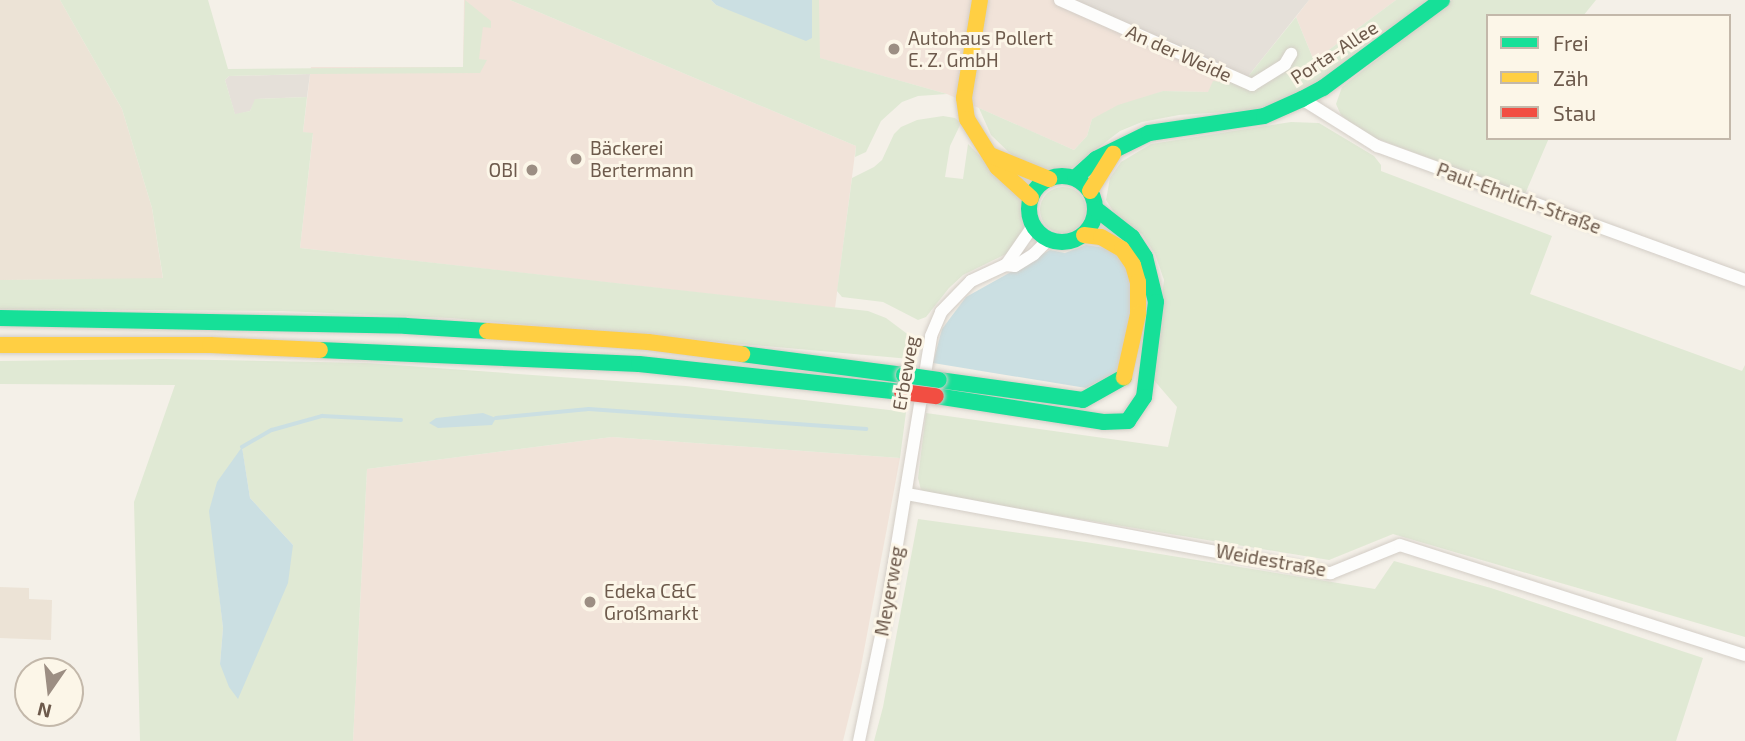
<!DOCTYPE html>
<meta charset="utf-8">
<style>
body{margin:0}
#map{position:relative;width:1745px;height:741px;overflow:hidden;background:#f4f0e8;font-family:"Exo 2",sans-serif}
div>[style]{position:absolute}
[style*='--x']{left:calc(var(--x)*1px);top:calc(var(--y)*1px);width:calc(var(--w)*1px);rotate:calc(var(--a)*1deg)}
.residential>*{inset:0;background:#ece3d6}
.commercial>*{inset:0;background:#f1e3d9}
.industrial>*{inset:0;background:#e5e0d9}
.green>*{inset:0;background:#e0e9d4}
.round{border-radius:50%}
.water>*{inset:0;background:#cbdfe2}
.stream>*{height:3.5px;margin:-1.75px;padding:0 1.75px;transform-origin:1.75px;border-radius:1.75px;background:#cbdfe2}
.roads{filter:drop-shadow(0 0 2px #d3cdc6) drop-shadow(0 0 2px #d3cdc6)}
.street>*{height:12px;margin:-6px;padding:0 6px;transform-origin:6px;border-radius:6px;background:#fdfdfc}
.fast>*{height:16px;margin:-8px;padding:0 8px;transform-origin:8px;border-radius:8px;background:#16e098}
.fast>.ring{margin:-8px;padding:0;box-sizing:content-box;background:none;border:16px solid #16e098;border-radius:50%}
.slow>*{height:16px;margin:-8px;padding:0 8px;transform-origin:8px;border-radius:8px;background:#ffcf43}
.bridges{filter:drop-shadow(0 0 2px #d3ccc6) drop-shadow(0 0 2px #d3ccc6)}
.fast-bridge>*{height:16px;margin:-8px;padding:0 8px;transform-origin:8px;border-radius:8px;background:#16e098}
.jam-bridge>*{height:16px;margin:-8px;padding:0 8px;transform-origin:8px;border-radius:8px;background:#f24e42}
.dots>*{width:19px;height:19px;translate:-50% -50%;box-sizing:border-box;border:4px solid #fcf6e8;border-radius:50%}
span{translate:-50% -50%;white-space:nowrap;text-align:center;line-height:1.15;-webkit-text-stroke:6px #fcf6e8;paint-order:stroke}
.poi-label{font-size:19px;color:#6d5a4c}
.left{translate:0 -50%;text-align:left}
.right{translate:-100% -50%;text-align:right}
.street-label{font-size:19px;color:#6d5a4c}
.legend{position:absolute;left:1486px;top:14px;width:245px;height:126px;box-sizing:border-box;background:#fcf6e8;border:2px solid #c3b8aa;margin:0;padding:9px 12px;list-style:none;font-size:21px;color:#6d5a4c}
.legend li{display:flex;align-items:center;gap:14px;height:35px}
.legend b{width:35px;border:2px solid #c3b8aa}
.north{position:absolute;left:14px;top:657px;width:70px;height:70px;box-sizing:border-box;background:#fcf6e8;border:2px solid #c3b8aa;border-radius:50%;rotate:194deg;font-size:19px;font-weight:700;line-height:28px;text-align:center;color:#6d5a4c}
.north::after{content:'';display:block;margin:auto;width:24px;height:32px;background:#9c8e83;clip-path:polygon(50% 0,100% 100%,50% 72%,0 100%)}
</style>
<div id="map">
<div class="residential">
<i style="clip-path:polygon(0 0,60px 0,122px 109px,152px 208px,163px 279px,0 280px)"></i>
<i style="clip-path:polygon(0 587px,29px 588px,29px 599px,52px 600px,51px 640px,0 638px)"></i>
</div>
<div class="commercial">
<i style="clip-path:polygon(464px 0,510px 0,856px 146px,835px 308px,300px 248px,313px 134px,303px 132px,311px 67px,463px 67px)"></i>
<i style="clip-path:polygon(819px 0,1057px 0,1242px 84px,1208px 92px,1163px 91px,1092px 119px,1087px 136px,1074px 150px,947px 94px,819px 58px)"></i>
<i style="clip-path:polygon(1309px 0,1396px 0,1314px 61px,1296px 17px)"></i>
<i style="clip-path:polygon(612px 437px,900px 458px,860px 672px,843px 741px,353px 741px,367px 469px)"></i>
</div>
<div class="industrial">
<i style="clip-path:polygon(1057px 0,1309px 0,1242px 84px)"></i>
<i style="clip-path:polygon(310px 74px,307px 97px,256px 99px,250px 111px,235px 115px,225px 80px,229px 76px)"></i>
</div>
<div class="green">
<i style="clip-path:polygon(60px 0,208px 0,228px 69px,463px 67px,465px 0,491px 21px,491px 28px,483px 27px,479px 59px,487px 60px,480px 73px,310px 74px,229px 76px,225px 80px,235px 114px,250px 111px,255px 99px,307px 97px,303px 132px,313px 133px,300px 248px,868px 311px,886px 318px,914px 339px,910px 359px,450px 318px,282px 311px,0 309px,0 280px,163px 278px,152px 208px,122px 109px)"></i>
<i style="clip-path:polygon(510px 0,711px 0,716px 5px,812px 38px,812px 0,819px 0,820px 58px,947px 94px,918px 96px,902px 102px,881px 121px,866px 152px,855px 157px,856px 146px)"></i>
<i style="clip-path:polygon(1396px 0,1429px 0,1379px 42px,1326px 79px,1295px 96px,1257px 110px,1179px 115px,1142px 122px,1120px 131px,1072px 168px,1044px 171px,1019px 162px,991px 135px,979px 108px,1074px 150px,1087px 136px,1092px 119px,1118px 105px,1163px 91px,1208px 92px,1213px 81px,1242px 84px,1296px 17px,1314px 61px)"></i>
<i style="clip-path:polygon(1452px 0,1596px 0,1583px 16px,1488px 16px,1488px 138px,1549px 138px,1525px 194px,1362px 133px,1341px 115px,1336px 104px,1342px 87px)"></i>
<i style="clip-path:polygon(943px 116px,955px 118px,961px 123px,950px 146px,945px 177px,963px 179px,968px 144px,1022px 198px,1024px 229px,1008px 253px,963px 275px,949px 288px,926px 317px,918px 320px,883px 302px,842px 297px,837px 291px,852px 178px,874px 167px,882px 160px,894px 134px,901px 127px,917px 120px)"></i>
<i style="clip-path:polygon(1291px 122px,1319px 123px,1374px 156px,1381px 165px,1381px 171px,1552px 236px,1530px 294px,1742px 371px,1745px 365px,1745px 637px,1393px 534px,1329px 560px,933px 495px,921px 490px,918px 478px,926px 413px,1168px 447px,1177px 407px,1152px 378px,1164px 280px,1155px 254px,1142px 234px,1117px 217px,1106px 200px,1110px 178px,1121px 162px,1151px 144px)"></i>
<i class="round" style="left:1040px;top:187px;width:46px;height:46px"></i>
<i style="clip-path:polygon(evenodd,162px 359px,367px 363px,686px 386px,906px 412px,900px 458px,612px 437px,367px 469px,353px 741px,140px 741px,134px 502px,175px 385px,0 384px,0 361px,162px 359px,242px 448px,250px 498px,293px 545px,220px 664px,223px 628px,216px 565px,242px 448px)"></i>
<i style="clip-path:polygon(918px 519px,1086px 542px,1375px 589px,1394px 561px,1491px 588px,1703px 658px,1676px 741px,874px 741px,883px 707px)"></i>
</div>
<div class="water">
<i style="clip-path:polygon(711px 0,812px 0,812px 38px,806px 41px,716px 5px)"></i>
<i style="clip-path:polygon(1086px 245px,1111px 249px,1122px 260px,1130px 276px,1131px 323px,1119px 371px,1086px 388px,933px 363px,942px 329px,966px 297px,1050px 250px,1065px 253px)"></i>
<i style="clip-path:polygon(483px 413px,496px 418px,492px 425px,438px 428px,429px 423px,436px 418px)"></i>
<i style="clip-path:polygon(242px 447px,250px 498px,293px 545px,288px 583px,238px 699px,229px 687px,220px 664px,223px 628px,209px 511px,217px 482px)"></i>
</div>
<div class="stream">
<i style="--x:496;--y:418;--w:93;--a:-5.5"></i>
<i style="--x:589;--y:409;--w:278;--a:4.1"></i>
<i style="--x:242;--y:447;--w:34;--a:-30"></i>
<i style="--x:272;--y:430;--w:52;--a:-15.6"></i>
<i style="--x:322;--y:416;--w:79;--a:2.9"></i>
</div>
<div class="roads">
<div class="street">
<i style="--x:1060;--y:0;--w:210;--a:23.9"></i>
<i style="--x:1252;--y:85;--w:39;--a:-32"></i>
<i style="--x:1285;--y:64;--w:12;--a:-59"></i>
<i style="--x:1302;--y:99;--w:89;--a:32.1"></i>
<i style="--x:1377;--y:146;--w:392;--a:20"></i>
<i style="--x:1006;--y:265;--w:47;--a:-55.3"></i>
<i style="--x:907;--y:494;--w:431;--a:10.6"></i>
<i style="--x:1331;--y:573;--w:74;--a:-22.1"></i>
<i style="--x:1400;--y:545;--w:362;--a:17.7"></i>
<i style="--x:859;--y:741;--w:132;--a:-78.2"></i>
<i style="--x:886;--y:612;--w:280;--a:-80.7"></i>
<i style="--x:931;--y:336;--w:26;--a:-67"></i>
<i style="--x:941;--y:312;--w:43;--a:-45.9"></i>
<i style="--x:971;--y:281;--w:38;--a:-25"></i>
<i style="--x:1006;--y:265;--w:9;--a:6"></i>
<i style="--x:1015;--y:266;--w:22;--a:-32"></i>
<i style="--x:1034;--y:254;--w:20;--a:-45"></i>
</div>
<div class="fast">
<i class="ring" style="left:1029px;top:176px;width:50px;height:50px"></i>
<i style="--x:1075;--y:178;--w:28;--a:-42"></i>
<i style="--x:1096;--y:159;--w:59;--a:-26.1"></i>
<i style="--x:1149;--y:133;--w:116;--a:-8.4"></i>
<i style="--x:1264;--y:116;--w:42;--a:-24.1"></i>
<i style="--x:1302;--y:99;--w:24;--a:-28"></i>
<i style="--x:1323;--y:88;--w:148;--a:-36.5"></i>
<i style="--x:1096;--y:209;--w:46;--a:37.9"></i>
<i style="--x:1132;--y:237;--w:24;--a:57"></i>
<i style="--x:1145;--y:257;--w:46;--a:76.3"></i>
<i style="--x:1156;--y:302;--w:96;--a:97.2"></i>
<i style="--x:1144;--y:397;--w:29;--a:124"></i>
<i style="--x:0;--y:318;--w:406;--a:1.1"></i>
<i style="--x:406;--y:326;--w:81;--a:3.5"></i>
<i style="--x:320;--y:350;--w:319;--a:2.5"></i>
<i style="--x:639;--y:364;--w:264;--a:6.1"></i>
<i style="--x:742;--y:354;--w:163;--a:7.4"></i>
<i style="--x:939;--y:380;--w:145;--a:7.9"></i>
<i style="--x:1083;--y:400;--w:47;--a:-29.3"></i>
<i style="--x:936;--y:396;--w:169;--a:8.8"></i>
<i style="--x:1103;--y:422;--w:25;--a:-2"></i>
</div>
<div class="slow">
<i style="--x:980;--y:0;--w:99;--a:99.3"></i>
<i style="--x:964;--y:98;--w:21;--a:82"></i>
<i style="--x:967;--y:119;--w:57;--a:58"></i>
<i style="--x:997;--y:167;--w:46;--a:42.4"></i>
<i style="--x:990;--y:155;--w:64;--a:22.1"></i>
<i style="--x:1090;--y:191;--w:44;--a:-58.1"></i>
<i style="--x:1084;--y:235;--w:17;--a:7"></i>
<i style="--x:1101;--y:237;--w:24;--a:30"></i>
<i style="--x:1122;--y:249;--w:19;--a:55"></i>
<i style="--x:1133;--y:265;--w:18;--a:74"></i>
<i style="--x:1138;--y:282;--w:32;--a:90"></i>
<i style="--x:1138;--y:314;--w:65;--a:102.5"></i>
<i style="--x:487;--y:331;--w:161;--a:3.9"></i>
<i style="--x:648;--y:342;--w:95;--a:7.3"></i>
<i style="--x:0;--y:345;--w:210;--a:0"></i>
<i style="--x:210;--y:345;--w:110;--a:2.6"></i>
</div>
</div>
<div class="bridges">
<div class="fast-bridge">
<i style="--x:904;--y:375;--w:35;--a:8"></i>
</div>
<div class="jam-bridge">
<i style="--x:902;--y:392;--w:34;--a:7"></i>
</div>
</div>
<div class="dots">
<i style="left:894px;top:49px;background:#9c8e83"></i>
<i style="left:576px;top:159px;background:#9c8e83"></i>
<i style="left:532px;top:170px;background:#9c8e83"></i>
<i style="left:590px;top:602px;background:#9c8e83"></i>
</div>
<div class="poi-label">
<span class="left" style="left:908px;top:49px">Autohaus Pollert<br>E. Z. GmbH</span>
<span class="left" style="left:590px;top:159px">Bäckerei<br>Bertermann</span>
<span class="right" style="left:518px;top:170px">OBI</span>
<span class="left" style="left:604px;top:602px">Edeka C&amp;C<br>Großmarkt</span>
</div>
<div class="street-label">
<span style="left:1334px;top:52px;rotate:-33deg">Porta-Allee</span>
<span style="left:1179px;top:53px;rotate:24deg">An der Weide</span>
<span style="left:1519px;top:198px;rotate:20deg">Paul-Ehrlich-Straße</span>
<span style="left:905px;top:373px;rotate:-80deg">Erbeweg</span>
<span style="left:1271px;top:560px;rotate:10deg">Weidestraße</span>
<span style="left:889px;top:591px;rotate:-80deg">Meyerweg</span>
</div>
<ul class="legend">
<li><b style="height:9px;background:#16e098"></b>Frei</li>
<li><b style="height:9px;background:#ffcf43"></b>Zäh</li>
<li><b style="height:9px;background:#f24e42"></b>Stau</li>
</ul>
<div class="north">N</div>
</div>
